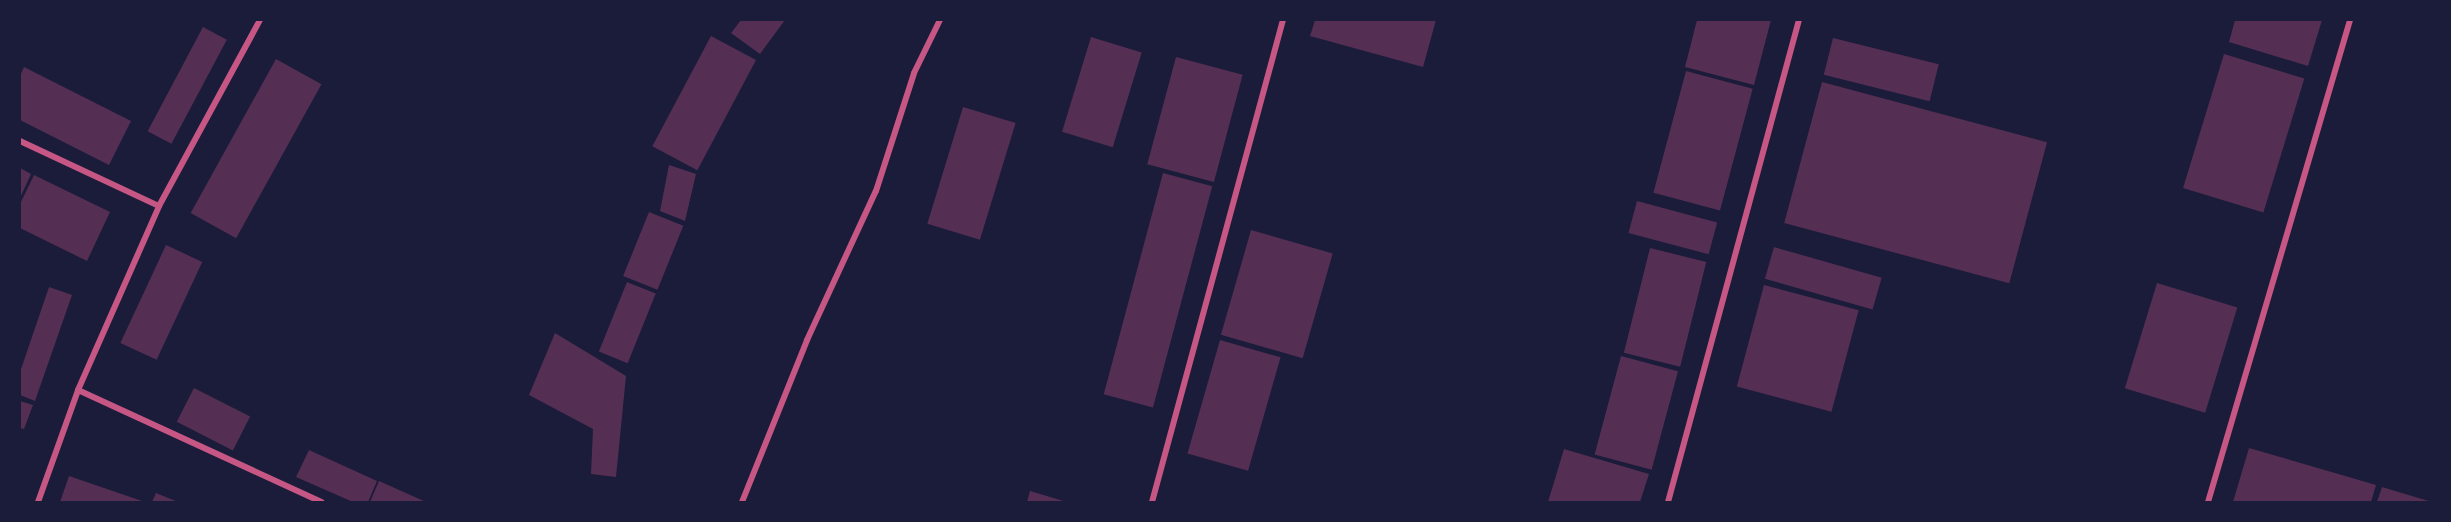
<!DOCTYPE html>
<style>
body{margin:0}
#map{position:relative;width:2451px;height:522px;overflow:hidden;background:#1b1b3a;font-family:"Roboto Serif",serif}
div>[style]{position:absolute}
[style*='--x']{left:calc(var(--x)*1px);top:calc(var(--y)*1px);width:calc(var(--w)*1px);rotate:calc(var(--a)*1deg)}
.building>*{inset:0;background:#542f53;transform-origin:0 0}
.minor>*{height:6px;margin:-3px;padding:0 3px;transform-origin:3px;border-radius:3px;background:#c65784}
span{translate:-50% -50%;white-space:nowrap;text-align:center;line-height:1.15;-webkit-text-stroke:6px #1b1b3a;paint-order:stroke}
.frame{position:absolute;inset:0;border:21px solid #1b1b3a;pointer-events:none}
</style>
<div id="map">
<div class="building">
<i style="clip-path:polygon(741px 20px,785px 20px,760px 54px,731px 33px)"></i>
<i style="clip-path:polygon(1315px 20px,1436px 20px,1423px 67px,1310px 36px)"></i>
<i style="clip-path:polygon(1697px 20px,1771px 20px,1754px 85px,1685px 67px)"></i>
<i style="clip-path:polygon(2235px 20px,2322px 20px,2308px 66px,2229px 42px)"></i>
<i style="left:203px;top:27px;width:27px;height:118px;rotate:28deg"></i>
<i style="left:711px;top:36px;width:51px;height:125px;rotate:28deg"></i>
<i style="left:1091px;top:37px;width:53px;height:99px;rotate:17deg"></i>
<i style="left:1833px;top:38px;width:109px;height:38px;rotate:14deg"></i>
<i style="left:2224px;top:54px;width:84px;height:140px;rotate:17deg"></i>
<i style="left:1176px;top:57px;width:69px;height:111px;rotate:15deg"></i>
<i style="left:276px;top:59px;width:52px;height:176px;rotate:29deg"></i>
<i style="clip-path:polygon(24px 67px,131px 121px,109px 165px,20px 120px,20px 76px)"></i>
<i style="left:1686px;top:71px;width:69px;height:126px;rotate:15deg"></i>
<i style="left:1822px;top:82px;width:233px;height:146px;rotate:15deg"></i>
<i style="left:963px;top:107px;width:55px;height:122px;rotate:17deg"></i>
<i style="clip-path:polygon(669px 165px,696px 174px,685px 221px,660px 211px)"></i>
<i style="clip-path:polygon(20px 168px,31px 174px,20px 198px)"></i>
<i style="left:1163px;top:173px;width:51px;height:229px;rotate:15deg"></i>
<i style="clip-path:polygon(34px 175px,110px 212px,87px 261px,20px 228px,20px 204px)"></i>
<i style="left:1637px;top:201px;width:83px;height:33px;rotate:15deg"></i>
<i style="left:649px;top:212px;width:37px;height:69px;rotate:22deg"></i>
<i style="left:1251px;top:230px;width:85px;height:109px;rotate:16deg"></i>
<i style="left:166px;top:245px;width:40px;height:108px;rotate:25deg"></i>
<i style="left:1774px;top:247px;width:112px;height:33px;rotate:16deg"></i>
<i style="left:1650px;top:248px;width:58px;height:108px;rotate:14deg"></i>
<i style="left:627px;top:282px;width:31px;height:75px;rotate:22deg"></i>
<i style="left:2157px;top:283px;width:84px;height:110px;rotate:17deg"></i>
<i style="left:1764px;top:285px;width:98px;height:105px;rotate:15deg"></i>
<i style="clip-path:polygon(49px 287px,72px 295px,35px 401px,20px 395px,20px 372px)"></i>
<i style="clip-path:polygon(555px 333px,626px 376px,616px 477px,591px 474px,593px 429px,529px 395px)"></i>
<i style="left:1220px;top:340px;width:63px;height:118px;rotate:16deg"></i>
<i style="left:1621px;top:356px;width:59px;height:102px;rotate:15deg"></i>
<i style="left:194px;top:388px;width:63px;height:38px;rotate:27deg"></i>
<i style="clip-path:polygon(20px 401px,33px 405px,24px 429px,20px 428px)"></i>
<i style="clip-path:polygon(2249px 448px,2376px 485px,2371px 502px,2233px 502px)"></i>
<i style="clip-path:polygon(1564px 449px,1649px 474px,1640px 502px,1548px 502px)"></i>
<i style="clip-path:polygon(309px 450px,377px 481px,368px 502px,353px 502px,296px 477px)"></i>
<i style="clip-path:polygon(69px 476px,145px 502px,60px 502px)"></i>
<i style="clip-path:polygon(379px 481px,426px 502px,370px 502px)"></i>
<i style="clip-path:polygon(2382px 487px,2432px 502px,2377px 502px)"></i>
<i style="clip-path:polygon(1030px 491px,1067px 502px,1027px 502px)"></i>
<i style="clip-path:polygon(156px 493px,178px 502px,152px 502px)"></i>
</div>
<div class="minor">
<i style="--x:20;--y:141;--w:153;--a:25.1"></i>
<i style="--x:78;--y:390;--w:268;--a:24.7"></i>
<i style="--x:38;--y:502;--w:119;--a:-70.3"></i>
<i style="--x:78;--y:390;--w:201;--a:-66.2"></i>
<i style="--x:159;--y:206;--w:212;--a:-61.5"></i>
<i style="--x:742;--y:502;--w:175;--a:-68.1"></i>
<i style="--x:807;--y:340;--w:164;--a:-65.2"></i>
<i style="--x:876;--y:191;--w:124;--a:-72.1"></i>
<i style="--x:914;--y:73;--w:59;--a:-63.9"></i>
<i style="--x:1152;--y:502;--w:499;--a:-74.8"></i>
<i style="--x:1668;--y:502;--w:499;--a:-74.8"></i>
<i style="--x:2208;--y:502;--w:502;--a:-73.58"></i>
</div>
<div class="frame"></div>
</div>
